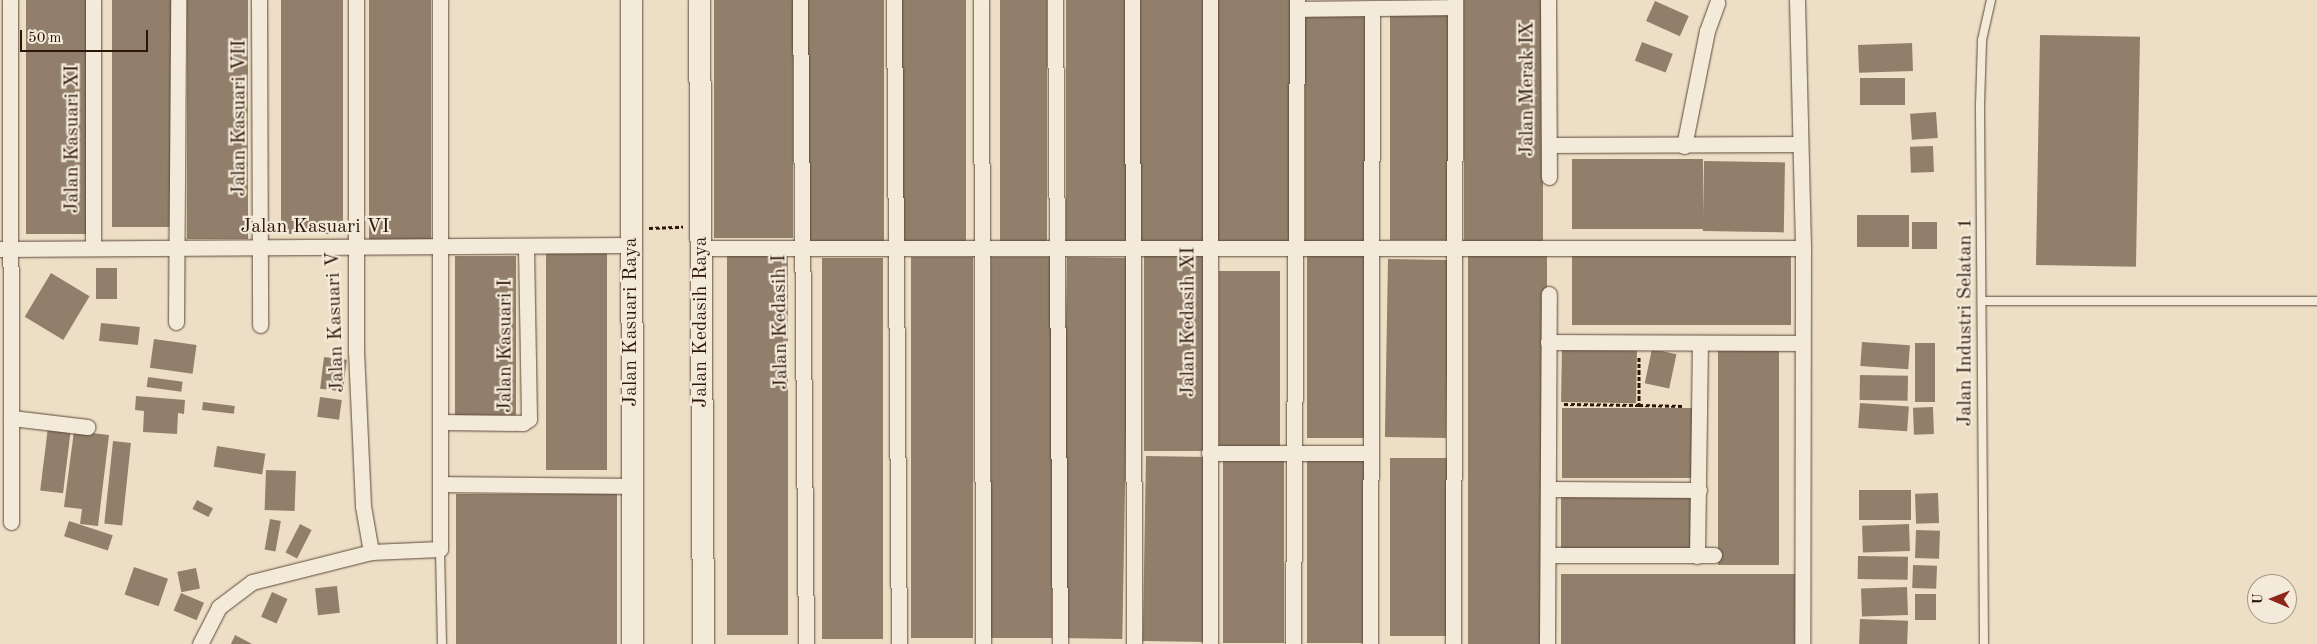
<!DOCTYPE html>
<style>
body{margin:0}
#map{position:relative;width:2317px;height:644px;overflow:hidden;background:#eddfc6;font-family:"Old Standard TT",serif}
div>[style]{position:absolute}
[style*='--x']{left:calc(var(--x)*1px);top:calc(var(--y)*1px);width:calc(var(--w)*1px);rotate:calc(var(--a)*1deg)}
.building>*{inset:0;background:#917f6b;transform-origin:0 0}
.path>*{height:3px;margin-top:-1.5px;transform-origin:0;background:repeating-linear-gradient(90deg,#2d1608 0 4px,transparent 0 6.5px)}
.roads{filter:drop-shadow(0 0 1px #5d4838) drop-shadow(0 0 1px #5d4838)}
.lane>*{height:8px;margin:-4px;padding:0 4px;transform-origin:4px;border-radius:4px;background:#f3eada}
.street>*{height:15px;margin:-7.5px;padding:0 7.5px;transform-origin:7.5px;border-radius:7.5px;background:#f3eada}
.secondary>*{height:21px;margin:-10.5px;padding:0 10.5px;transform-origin:10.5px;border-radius:10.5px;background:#f3eada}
span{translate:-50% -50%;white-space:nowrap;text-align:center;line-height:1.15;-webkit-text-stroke:4.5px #f3eada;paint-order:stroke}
.street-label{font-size:20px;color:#2d1608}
.north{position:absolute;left:2247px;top:574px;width:50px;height:50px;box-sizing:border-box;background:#f3eada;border:1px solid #a49586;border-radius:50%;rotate:271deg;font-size:14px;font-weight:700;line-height:20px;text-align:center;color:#2d1608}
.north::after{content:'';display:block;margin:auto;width:18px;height:22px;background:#8f2418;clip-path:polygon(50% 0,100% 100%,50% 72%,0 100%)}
.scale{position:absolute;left:20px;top:30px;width:128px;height:22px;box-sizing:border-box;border:2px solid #2d1608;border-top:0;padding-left:6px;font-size:15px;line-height:18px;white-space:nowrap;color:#2d1608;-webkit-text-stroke:4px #f3eada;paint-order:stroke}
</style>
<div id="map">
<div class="building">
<i style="left:26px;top:0;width:62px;height:234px"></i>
<i style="left:112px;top:0;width:62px;height:227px"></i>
<i style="left:187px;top:0;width:61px;height:239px"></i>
<i style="left:281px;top:0;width:62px;height:234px"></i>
<i style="left:369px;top:0;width:62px;height:240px"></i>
<i style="left:714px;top:0;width:79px;height:238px"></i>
<i style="left:805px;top:0;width:79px;height:241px"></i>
<i style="left:901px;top:0;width:65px;height:242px"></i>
<i style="left:1000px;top:0;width:47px;height:244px"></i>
<i style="left:1066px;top:0;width:61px;height:243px"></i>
<i style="left:1137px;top:0;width:71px;height:244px"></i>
<i style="left:1214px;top:0;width:79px;height:245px"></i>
<i style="left:1464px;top:0;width:79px;height:243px"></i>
<i style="left:1655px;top:1px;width:37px;height:22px;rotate:24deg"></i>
<i style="left:1390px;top:11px;width:61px;height:229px"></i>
<i style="left:1305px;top:12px;width:62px;height:229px"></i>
<i style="left:2040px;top:35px;width:100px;height:230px;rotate:1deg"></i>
<i style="left:1642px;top:42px;width:33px;height:20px;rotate:21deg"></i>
<i style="left:1912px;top:43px;width:28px;height:54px;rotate:88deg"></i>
<i style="left:1860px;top:78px;width:45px;height:27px"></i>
<i style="left:1936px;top:112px;width:26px;height:26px;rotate:86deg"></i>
<i style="left:1933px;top:146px;width:26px;height:23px;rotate:88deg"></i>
<i style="left:1572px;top:159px;width:131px;height:70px"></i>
<i style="left:1704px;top:161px;width:81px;height:70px;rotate:1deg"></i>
<i style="left:1909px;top:215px;width:32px;height:52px;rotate:90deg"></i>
<i style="left:1912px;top:222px;width:25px;height:27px"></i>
<i style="left:546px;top:249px;width:61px;height:221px"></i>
<i style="left:1144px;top:250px;width:62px;height:201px"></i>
<i style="left:1307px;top:252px;width:61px;height:186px"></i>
<i style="left:727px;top:254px;width:61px;height:381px"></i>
<i style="left:1572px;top:255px;width:219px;height:70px"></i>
<i style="left:455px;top:256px;width:61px;height:159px"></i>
<i style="left:1468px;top:256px;width:79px;height:388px"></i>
<i style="left:911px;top:257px;width:62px;height:381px"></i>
<i style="left:991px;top:257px;width:61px;height:381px"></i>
<i style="left:1067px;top:257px;width:62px;height:381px;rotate:1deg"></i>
<i style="left:822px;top:258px;width:61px;height:381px"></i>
<i style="left:1388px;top:259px;width:61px;height:178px;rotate:1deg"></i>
<i style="left:96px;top:268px;width:21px;height:31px"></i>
<i style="left:1219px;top:271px;width:61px;height:177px"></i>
<i style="left:51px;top:273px;width:45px;height:51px;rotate:31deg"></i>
<i style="left:101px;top:323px;width:39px;height:18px;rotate:6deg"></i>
<i style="left:154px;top:339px;width:43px;height:29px;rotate:8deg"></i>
<i style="left:1862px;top:342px;width:48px;height:24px;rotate:4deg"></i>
<i style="left:1915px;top:343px;width:20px;height:59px"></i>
<i style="left:1562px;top:347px;width:75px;height:55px;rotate:1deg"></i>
<i style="left:1718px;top:347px;width:61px;height:218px"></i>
<i style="left:1652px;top:349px;width:25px;height:35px;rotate:12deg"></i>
<i style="left:324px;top:357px;width:23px;height:32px;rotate:7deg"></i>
<i style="left:1860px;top:375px;width:48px;height:25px;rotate:1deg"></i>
<i style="left:148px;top:377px;width:35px;height:10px;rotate:8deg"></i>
<i style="clip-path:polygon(136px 396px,185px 400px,184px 414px,178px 413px,177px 434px,143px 432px,144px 411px,135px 410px)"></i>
<i style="left:320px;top:397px;width:22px;height:20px;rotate:8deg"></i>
<i style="left:203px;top:402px;width:32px;height:8px;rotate:7deg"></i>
<i style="left:1860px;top:403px;width:49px;height:25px;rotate:4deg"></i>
<i style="left:1933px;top:407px;width:27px;height:20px;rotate:88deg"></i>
<i style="left:1562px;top:408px;width:131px;height:70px"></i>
<i style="left:48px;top:427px;width:23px;height:64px;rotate:7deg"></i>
<i style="clip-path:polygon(74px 431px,109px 435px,98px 526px,80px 524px,82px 509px,64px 507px)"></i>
<i style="left:113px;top:441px;width:18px;height:83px;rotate:6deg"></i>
<i style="left:217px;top:446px;width:49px;height:21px;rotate:9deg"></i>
<i style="left:1146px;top:456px;width:62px;height:185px;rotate:1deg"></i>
<i style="left:1223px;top:458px;width:61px;height:185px"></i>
<i style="left:1307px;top:458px;width:61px;height:185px"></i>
<i style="left:1390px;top:458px;width:62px;height:178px"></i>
<i style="left:266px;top:470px;width:30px;height:40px;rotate:2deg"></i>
<i style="left:1911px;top:490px;width:30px;height:52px;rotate:90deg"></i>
<i style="left:1561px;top:492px;width:131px;height:60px"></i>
<i style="left:1938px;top:493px;width:30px;height:23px;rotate:88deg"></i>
<i style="left:456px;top:494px;width:161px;height:150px"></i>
<i style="left:197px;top:500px;width:18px;height:10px;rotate:27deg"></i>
<i style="left:270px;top:519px;width:11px;height:31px;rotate:10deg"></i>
<i style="left:69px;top:521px;width:46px;height:16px;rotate:18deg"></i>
<i style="left:300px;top:524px;width:13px;height:32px;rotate:27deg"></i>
<i style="left:1909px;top:524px;width:27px;height:47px;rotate:88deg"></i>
<i style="left:1916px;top:530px;width:24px;height:28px;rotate:2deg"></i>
<i style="left:1858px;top:556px;width:50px;height:23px;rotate:1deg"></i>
<i style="left:1913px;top:565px;width:24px;height:23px;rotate:2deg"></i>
<i style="left:134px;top:567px;width:36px;height:29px;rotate:19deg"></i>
<i style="left:196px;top:568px;width:21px;height:19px;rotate:79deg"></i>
<i style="left:1561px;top:574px;width:235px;height:70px"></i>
<i style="left:337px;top:586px;width:27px;height:22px;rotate:84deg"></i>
<i style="left:1907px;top:587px;width:28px;height:46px;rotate:88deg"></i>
<i style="left:272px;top:592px;width:17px;height:27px;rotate:24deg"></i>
<i style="left:181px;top:593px;width:25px;height:19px;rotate:23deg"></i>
<i style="left:1915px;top:594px;width:21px;height:26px"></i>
<i style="left:1860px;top:619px;width:48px;height:25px;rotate:2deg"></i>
<i style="clip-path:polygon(235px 635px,252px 644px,231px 644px)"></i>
</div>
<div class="path">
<i style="--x:649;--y:228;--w:34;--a:-2"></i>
<i style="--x:1639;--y:357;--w:48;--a:90"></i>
<i style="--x:1639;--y:405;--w:45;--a:1.3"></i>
<i style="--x:1564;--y:404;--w:75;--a:0.8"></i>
</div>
<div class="roads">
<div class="lane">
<i style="--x:1983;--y:301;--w:334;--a:0"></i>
<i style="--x:440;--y:549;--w:95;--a:88.8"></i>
<i style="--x:1984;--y:644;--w:539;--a:-90.43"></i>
<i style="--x:1980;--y:105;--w:65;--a:-88.2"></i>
<i style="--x:1982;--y:40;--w:41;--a:-77.3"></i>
</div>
<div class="street">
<i style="--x:10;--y:0;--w:522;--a:89.89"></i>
<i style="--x:93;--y:0;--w:248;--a:90"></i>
<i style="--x:259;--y:0;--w:325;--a:89.8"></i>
<i style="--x:356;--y:0;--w:351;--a:90"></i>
<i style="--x:356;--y:351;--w:155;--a:87.4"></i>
<i style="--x:363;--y:506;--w:47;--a:80.1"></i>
<i style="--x:800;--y:0;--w:644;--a:89.47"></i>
<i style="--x:894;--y:0;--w:644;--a:89.56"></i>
<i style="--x:981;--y:0;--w:644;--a:89.82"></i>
<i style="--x:1055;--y:0;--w:644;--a:89.56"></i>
<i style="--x:1132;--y:0;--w:644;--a:89.82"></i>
<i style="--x:1548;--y:0;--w:177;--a:89.7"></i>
<i style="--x:1797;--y:0;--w:248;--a:88.6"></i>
<i style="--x:1803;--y:248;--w:396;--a:90.1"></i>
<i style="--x:1297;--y:9;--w:158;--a:-0.7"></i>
<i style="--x:1549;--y:145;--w:251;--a:-0.2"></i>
<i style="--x:1684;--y:146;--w:117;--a:-78.7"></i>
<i style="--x:1707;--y:31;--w:30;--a:-70"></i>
<i style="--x:701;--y:248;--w:1102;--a:0"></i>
<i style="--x:0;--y:249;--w:631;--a:-0.36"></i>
<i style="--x:176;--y:322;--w:322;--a:-89.6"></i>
<i style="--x:1548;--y:342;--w:254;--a:0.2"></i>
<i style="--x:12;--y:418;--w:76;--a:6.8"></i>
<i style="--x:442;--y:422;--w:81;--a:0.7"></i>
<i style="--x:523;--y:423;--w:7;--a:-34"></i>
<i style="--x:529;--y:419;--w:173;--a:-91"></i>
<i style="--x:1209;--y:453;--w:161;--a:0"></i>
<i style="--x:441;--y:484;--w:190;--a:0.6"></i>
<i style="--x:1548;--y:489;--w:151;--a:0.4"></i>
<i style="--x:1548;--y:555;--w:166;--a:0"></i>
<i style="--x:1697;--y:556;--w:213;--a:-89.2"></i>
<i style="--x:200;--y:644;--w:42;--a:-62.8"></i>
<i style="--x:219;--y:607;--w:41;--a:-37.1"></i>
<i style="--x:252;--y:582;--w:123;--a:-14.1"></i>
<i style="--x:371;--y:552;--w:69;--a:-2.5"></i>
<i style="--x:440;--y:549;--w:549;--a:-90"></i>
<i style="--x:1210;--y:644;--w:644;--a:-90"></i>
<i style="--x:1293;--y:644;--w:644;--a:-89.64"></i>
<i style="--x:1370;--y:644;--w:635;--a:-89.82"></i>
<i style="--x:1453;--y:644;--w:644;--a:-89.82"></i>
<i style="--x:1547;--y:644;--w:350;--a:-89.7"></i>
</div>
<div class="secondary">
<i style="--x:631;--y:0;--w:644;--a:89.91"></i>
<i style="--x:699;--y:0;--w:644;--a:89.64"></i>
</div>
</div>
<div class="street-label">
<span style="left:1528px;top:89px;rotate:-90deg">Jalan Merak IX</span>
<span style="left:240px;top:118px;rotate:-90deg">Jalan Kasuari VII</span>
<span style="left:73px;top:139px;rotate:-90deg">Jalan Kasuari XI</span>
<span style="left:315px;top:227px">Jalan Kasuari VI</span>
<span style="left:336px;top:322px;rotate:-92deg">Jalan Kasuari V</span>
<span style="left:631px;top:322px;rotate:-90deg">Jalan Kasuari Raya</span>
<span style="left:701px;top:322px;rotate:-90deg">Jalan Kedasih Raya</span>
<span style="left:781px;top:322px;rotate:-91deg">Jalan Kedasih I</span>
<span style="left:1189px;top:322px;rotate:-90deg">Jalan Kedasih XI</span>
<span style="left:1966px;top:322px;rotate:-90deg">Jalan Industri Selatan 1</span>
<span style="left:506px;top:346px;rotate:-90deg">Jalan Kasuari I</span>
</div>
<div class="north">U</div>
<div class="scale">50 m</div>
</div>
